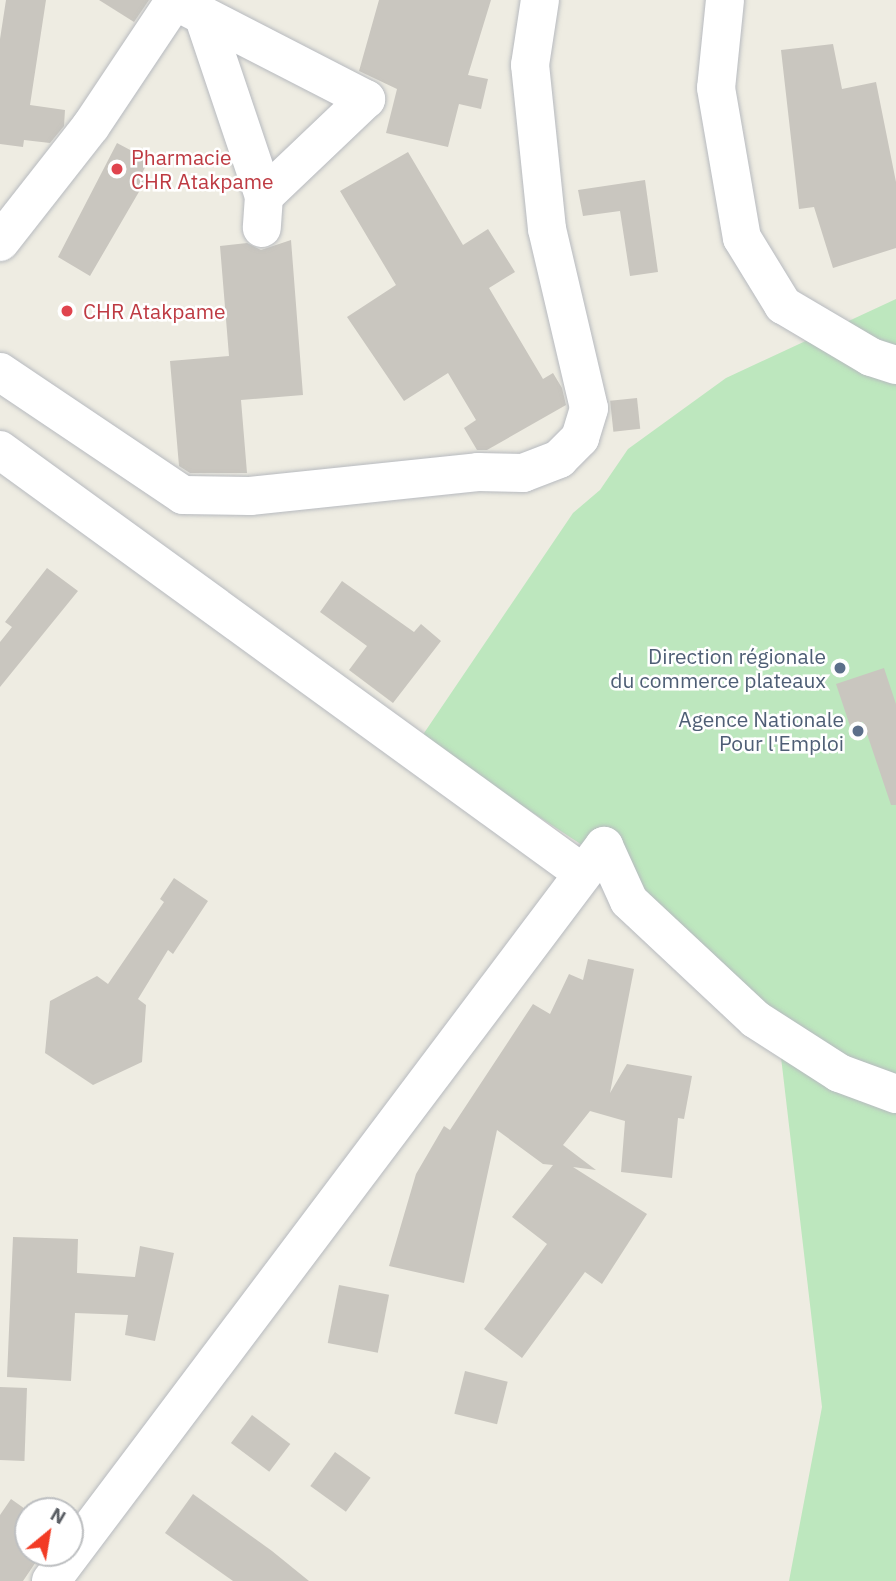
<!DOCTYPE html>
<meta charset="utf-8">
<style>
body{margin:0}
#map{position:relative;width:896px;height:1581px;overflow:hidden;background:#eeece2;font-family:"IBM Plex Sans",sans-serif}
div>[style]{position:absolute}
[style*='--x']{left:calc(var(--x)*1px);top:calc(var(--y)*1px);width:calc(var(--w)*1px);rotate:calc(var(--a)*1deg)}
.green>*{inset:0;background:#bde7be}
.building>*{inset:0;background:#c9c6bf;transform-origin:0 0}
.roads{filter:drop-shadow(0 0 2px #b7babf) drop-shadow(0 0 2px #b7babf)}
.minor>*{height:38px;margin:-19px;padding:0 19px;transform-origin:19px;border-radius:19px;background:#fff}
.dots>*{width:19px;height:19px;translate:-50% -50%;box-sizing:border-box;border:4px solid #fff;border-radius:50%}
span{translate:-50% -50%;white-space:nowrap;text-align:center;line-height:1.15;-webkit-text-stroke:5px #fff;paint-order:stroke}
.health-label{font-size:21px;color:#be3a42}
.left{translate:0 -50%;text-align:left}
.service-label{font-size:21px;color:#4e5e75}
.right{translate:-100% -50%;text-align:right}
.north{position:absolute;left:14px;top:1497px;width:70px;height:70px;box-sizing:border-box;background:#fff;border:2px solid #bdbfc1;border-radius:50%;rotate:30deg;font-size:19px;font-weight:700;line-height:28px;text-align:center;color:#5a5e64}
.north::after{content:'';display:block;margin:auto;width:24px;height:32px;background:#f23b24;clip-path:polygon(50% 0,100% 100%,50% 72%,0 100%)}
</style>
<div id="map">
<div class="green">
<i style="clip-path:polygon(896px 299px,896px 1581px,789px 1581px,822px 1407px,779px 1040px,706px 951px,579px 843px,420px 739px,573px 513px,600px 490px,628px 449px,726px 378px)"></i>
</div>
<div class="building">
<i style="clip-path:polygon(6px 0,46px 0,30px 105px,65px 110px,64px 126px,50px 143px,24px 140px,23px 147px,0 144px,0 39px)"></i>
<i style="clip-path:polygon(99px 0,149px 0,134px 22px)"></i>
<i style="clip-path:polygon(379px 0,491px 0,468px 75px,488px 79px,481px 109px,459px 104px,448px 147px,386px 133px,397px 89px,359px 71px)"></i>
<i style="clip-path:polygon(833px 44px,842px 89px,876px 82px,896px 182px,896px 248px,833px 268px,814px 207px,799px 209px,781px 50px)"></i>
<i style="clip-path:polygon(117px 143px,149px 160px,141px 175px,147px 178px,90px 276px,58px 257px)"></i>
<i style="clip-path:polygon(408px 152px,463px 245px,488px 229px,515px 272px,489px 288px,543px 379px,553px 373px,562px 388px,566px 405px,487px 450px,477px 450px,464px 428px,476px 420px,448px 373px,404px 401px,347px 317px,396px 285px,340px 191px)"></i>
<i style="clip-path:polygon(645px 180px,658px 272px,630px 276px,620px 211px,583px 216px,578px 190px)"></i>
<i style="clip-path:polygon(291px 240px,303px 395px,241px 400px,247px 473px,190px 473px,179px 466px,170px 361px,229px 356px,220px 246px,247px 243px,261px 250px)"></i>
<i style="left:637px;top:398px;width:31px;height:27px;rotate:84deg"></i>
<i style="clip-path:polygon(47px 568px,78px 591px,0 687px,0 642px,12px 627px,5px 622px)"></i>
<i style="clip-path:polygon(342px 581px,414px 632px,421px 624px,441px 641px,393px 703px,349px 670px,367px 646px,320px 612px)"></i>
<i style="clip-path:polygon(884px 668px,896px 704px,896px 805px,891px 805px,863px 722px,850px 726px,836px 684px)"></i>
<i style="clip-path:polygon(174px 878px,208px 901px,173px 954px,168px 950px,138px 999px,146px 1005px,142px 1062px,93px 1085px,45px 1053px,50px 1001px,97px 976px,108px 984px,164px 902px,160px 899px)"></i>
<i style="clip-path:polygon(588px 959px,634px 969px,610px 1093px,627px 1064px,692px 1076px,684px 1119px,678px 1118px,672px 1178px,621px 1172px,625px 1121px,590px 1111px,563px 1145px,596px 1170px,573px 1167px,647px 1214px,602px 1284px,585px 1272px,522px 1358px,484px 1329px,547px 1244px,512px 1217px,553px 1165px,543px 1164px,497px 1130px,464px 1283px,389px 1266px,416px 1174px,444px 1126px,450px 1130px,533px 1004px,550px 1014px,569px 974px,583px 980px)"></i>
<i style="clip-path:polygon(13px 1237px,78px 1239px,77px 1273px,135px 1277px,140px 1246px,174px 1253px,155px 1341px,125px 1335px,128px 1315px,75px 1313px,71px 1381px,7px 1377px)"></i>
<i style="left:339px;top:1285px;width:51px;height:59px;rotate:11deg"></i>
<i style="left:465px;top:1371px;width:44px;height:44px;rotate:14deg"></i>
<i style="left:0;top:1387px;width:27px;height:73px;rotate:2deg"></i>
<i style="left:252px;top:1415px;width:48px;height:35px;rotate:37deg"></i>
<i style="left:335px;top:1452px;width:44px;height:42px;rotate:36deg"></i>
<i style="clip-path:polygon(193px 1494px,272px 1551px,309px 1581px,233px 1581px,165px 1533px)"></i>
<i style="clip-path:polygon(11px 1499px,28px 1511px,28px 1553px,42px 1553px,23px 1581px,0 1581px,0 1515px)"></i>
</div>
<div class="roads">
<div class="minor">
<i style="--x:725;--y:0;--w:88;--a:95.8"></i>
<i style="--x:716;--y:88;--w:152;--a:80.2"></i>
<i style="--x:742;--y:238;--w:79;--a:58.5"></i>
<i style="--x:783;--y:305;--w:102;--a:30.6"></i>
<i style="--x:871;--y:357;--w:26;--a:18"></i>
<i style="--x:175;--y:1;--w:215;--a:27.2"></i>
<i style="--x:366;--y:99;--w:141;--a:136.4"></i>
<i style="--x:264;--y:196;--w:32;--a:94"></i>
<i style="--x:204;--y:18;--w:188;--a:71.4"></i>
<i style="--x:0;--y:242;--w:147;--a:-51.9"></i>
<i style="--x:91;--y:126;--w:151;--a:-56.3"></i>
<i style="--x:0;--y:372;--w:220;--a:33.9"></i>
<i style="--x:183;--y:495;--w:67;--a:0.9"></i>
<i style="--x:250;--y:496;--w:229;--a:-6"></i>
<i style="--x:478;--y:472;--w:45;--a:1.3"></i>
<i style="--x:523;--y:473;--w:39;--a:-21"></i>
<i style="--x:559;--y:459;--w:30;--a:-45"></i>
<i style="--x:580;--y:438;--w:31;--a:-73"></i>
<i style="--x:589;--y:408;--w:184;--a:-103.2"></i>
<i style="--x:547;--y:229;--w:165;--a:-95.9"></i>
<i style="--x:530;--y:65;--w:66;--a:-81.3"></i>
<i style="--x:0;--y:450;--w:718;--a:35.99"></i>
<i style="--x:51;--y:1581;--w:920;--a:-53.04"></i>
<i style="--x:604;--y:846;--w:60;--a:65.6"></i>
<i style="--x:629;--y:901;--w:173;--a:43.1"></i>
<i style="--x:755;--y:1019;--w:100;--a:32.7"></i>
<i style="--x:839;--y:1073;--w:61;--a:20.2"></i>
</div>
</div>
<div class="dots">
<i style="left:117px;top:169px;background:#e0444e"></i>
<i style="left:67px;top:311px;background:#e0444e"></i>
<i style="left:840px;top:668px;background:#5c6f8a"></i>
<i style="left:858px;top:731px;background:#5c6f8a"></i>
</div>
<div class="health-label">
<span class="left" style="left:131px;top:169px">Pharmacie<br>CHR Atakpame</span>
<span class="left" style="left:83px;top:311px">CHR Atakpame</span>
</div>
<div class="service-label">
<span class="right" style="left:826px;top:668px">Direction régionale<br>du commerce plateaux</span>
<span class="right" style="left:844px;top:731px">Agence Nationale<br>Pour l'Emploi</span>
</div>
<div class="north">N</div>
</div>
